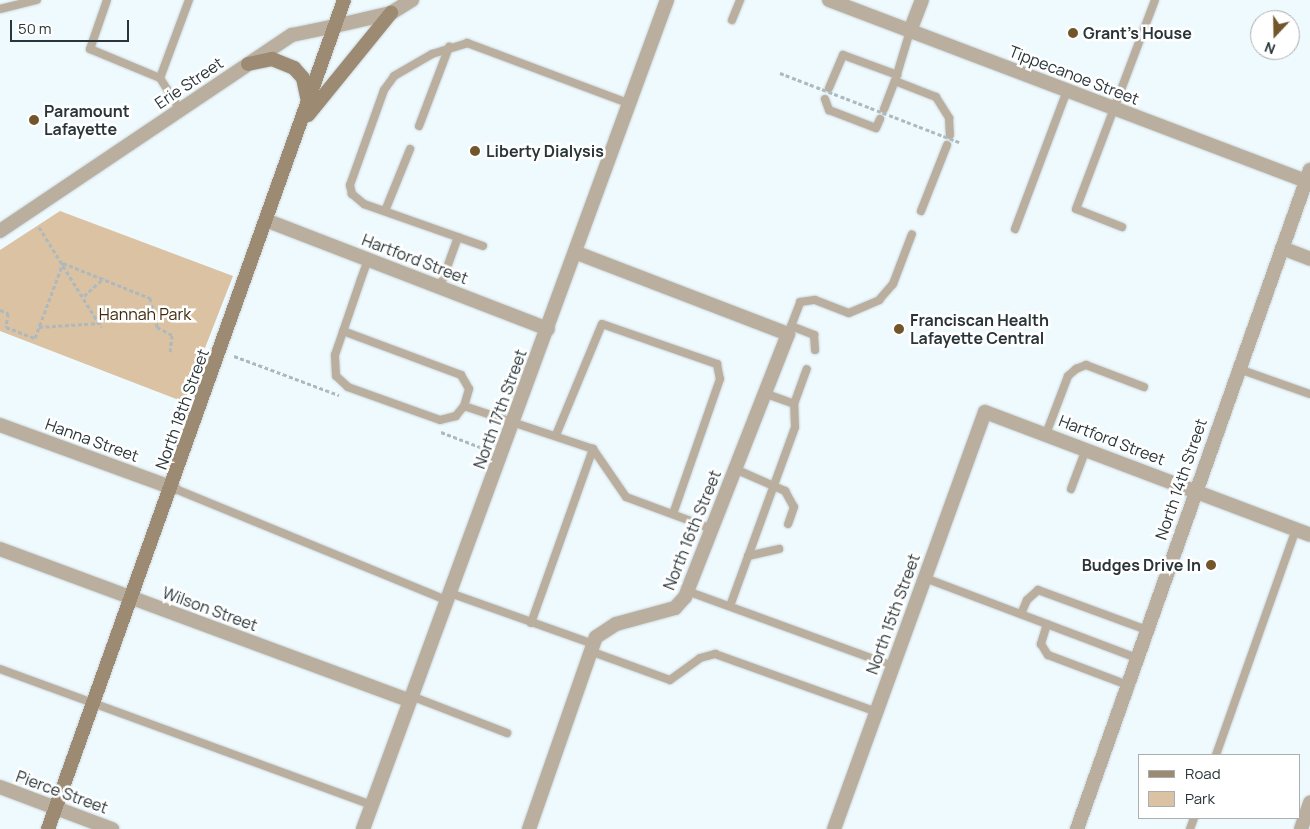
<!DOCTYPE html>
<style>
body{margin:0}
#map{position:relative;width:1310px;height:829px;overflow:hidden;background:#effaff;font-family:Manrope,sans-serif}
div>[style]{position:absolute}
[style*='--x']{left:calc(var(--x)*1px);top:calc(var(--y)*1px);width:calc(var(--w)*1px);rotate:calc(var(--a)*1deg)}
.green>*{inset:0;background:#dac2a2}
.path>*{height:3px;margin-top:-1.5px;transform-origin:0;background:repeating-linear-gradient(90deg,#aeb9be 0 4px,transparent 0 6.5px)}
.roads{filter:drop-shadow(0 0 1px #cbd7db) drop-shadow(0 0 1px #cbd7db)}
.service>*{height:8px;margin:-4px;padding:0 4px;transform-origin:4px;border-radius:4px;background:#baae9e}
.minor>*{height:14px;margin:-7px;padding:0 7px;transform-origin:7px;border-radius:7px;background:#baae9e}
.tertiary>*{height:14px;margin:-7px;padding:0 7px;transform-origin:7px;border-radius:7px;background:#baae9e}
.secondary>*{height:14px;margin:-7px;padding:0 7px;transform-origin:7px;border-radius:7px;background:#9c8a72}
.path-bridge>*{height:3px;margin-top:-1.5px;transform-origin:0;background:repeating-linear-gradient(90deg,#aeb9be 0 4px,transparent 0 6.5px)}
.dots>*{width:14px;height:14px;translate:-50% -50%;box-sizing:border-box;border:2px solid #fff;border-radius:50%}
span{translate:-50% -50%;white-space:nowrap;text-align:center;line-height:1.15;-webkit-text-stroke:5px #fff;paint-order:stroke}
.poi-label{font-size:16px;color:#293539;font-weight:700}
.left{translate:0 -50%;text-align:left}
.right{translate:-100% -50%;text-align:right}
.street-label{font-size:16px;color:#293539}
.park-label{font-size:16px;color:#3e2b0c}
.legend{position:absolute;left:1138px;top:754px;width:162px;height:65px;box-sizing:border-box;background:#fff;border:1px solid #a9aeb0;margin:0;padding:6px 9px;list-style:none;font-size:15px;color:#293539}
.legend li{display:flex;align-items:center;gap:10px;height:25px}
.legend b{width:25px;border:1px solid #a9aeb0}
.north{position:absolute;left:1250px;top:10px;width:50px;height:50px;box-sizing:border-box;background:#fff;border:1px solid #a9aeb0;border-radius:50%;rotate:201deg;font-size:14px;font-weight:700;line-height:20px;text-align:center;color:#293539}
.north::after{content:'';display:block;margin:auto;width:18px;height:22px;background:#725529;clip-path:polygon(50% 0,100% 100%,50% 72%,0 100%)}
.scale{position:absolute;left:10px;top:20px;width:119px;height:22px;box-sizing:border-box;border:2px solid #293539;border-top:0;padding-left:6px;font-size:15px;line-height:18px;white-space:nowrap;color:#293539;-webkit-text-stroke:4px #fff;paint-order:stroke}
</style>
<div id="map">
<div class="green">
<i style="clip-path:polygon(60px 211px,233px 276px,184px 402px,0 331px,0 250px)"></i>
</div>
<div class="path">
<i style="--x:39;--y:227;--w:118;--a:58.2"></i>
<i style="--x:84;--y:296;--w:27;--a:-42"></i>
<i style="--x:0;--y:310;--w:9;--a:21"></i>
<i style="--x:8;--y:313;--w:14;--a:98"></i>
<i style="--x:6;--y:327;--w:31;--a:21"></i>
<i style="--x:35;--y:338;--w:80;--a:-69.5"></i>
<i style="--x:63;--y:263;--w:94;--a:21.9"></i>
<i style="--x:150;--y:298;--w:30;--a:76"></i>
<i style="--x:157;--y:327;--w:17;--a:28"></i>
<i style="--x:172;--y:335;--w:18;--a:96"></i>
<i style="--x:39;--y:327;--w:62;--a:-3.7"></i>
<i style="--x:234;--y:356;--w:112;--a:20.4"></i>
<i style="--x:441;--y:432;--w:45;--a:20.9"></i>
</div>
<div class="roads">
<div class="service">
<i style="--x:107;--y:0;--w:52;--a:109.1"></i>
<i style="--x:90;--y:49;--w:76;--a:22.5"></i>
<i style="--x:160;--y:78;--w:38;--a:58"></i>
<i style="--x:0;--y:9;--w:38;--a:-14"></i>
<i style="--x:732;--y:20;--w:22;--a:-68"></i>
<i style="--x:910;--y:31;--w:52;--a:106.7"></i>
<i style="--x:895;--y:81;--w:44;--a:21.3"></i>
<i style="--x:936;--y:97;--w:25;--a:58"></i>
<i style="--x:949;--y:118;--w:17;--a:87"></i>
<i style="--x:160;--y:78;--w:83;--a:-69.6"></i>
<i style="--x:829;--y:88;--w:36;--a:-67"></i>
<i style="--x:843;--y:55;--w:58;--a:20.3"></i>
<i style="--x:825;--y:99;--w:12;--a:70"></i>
<i style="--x:829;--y:110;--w:50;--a:21"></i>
<i style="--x:876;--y:128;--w:10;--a:-66"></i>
<i style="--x:884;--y:109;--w:30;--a:-69"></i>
<i style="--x:419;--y:126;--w:85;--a:-69.2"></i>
<i style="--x:385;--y:211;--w:67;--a:-68"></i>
<i style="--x:921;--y:211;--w:71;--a:-68.5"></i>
<i style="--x:1122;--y:227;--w:49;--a:-158.6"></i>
<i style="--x:1076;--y:209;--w:223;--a:-69.3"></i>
<i style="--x:1015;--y:229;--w:147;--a:-69.4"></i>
<i style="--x:483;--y:246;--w:126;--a:-160.6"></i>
<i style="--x:364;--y:204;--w:16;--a:-140"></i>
<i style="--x:352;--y:194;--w:9;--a:-103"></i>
<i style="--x:350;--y:185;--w:101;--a:-70.3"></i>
<i style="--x:384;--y:90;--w:17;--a:-54"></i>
<i style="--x:394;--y:76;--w:44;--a:-30.1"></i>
<i style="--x:432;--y:54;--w:37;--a:-17"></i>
<i style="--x:467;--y:43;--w:174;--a:20.5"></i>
<i style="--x:440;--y:287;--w:53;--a:-70.2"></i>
<i style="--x:791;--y:326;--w:25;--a:21"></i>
<i style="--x:814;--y:335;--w:15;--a:86"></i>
<i style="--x:343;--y:331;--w:126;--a:20.4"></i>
<i style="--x:461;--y:375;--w:16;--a:60"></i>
<i style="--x:469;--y:389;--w:18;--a:106"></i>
<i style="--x:464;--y:406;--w:13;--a:129"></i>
<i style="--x:456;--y:416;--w:16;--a:166"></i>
<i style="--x:440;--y:420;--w:98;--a:-160.3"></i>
<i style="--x:348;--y:387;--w:16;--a:-137"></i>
<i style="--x:336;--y:376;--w:21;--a:-93"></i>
<i style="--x:335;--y:355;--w:80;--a:-71.1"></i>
<i style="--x:361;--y:279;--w:20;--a:-70"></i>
<i style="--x:788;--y:334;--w:34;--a:-69"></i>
<i style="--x:800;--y:302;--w:15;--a:-8"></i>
<i style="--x:815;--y:300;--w:36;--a:21"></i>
<i style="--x:849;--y:313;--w:33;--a:-23"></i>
<i style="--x:879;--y:300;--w:21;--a:-49"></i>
<i style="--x:893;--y:284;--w:53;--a:-69.2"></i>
<i style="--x:1239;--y:369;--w:75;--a:19.4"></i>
<i style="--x:764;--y:393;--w:32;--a:20"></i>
<i style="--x:464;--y:406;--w:136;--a:18.4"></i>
<i style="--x:593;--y:449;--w:58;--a:55.5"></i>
<i style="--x:626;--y:497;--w:92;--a:20.4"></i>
<i style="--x:1046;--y:434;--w:62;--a:-69.2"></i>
<i style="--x:1068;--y:376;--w:11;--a:-41"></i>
<i style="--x:1076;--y:369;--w:11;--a:-22"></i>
<i style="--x:1086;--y:365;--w:62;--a:20.8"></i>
<i style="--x:556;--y:435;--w:120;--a:-67.5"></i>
<i style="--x:602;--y:324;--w:122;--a:19.2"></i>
<i style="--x:717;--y:364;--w:15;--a:79"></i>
<i style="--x:720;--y:379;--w:143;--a:109.2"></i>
<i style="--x:735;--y:469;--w:55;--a:23.7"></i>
<i style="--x:785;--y:491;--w:18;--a:61"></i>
<i style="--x:794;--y:507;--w:18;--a:109"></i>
<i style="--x:173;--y:488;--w:295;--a:22.3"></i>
<i style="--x:1071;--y:489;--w:43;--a:-69.4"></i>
<i style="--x:748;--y:556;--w:32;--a:-13"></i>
<i style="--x:925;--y:578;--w:227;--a:20.7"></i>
<i style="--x:687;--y:591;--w:219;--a:20"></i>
<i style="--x:450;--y:593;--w:152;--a:19.6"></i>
<i style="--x:730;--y:606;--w:190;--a:-70"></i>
<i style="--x:795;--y:427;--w:23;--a:-92"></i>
<i style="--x:794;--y:404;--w:37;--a:-70"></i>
<i style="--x:1021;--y:614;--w:15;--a:-67"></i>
<i style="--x:1027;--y:600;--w:15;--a:-42"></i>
<i style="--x:1038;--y:590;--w:116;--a:20.2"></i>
<i style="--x:531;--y:623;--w:185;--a:-70.4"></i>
<i style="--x:1047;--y:624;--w:21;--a:107"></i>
<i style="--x:1041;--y:644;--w:13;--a:58"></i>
<i style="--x:1048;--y:655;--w:85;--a:20.6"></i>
<i style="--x:590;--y:651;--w:85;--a:19.9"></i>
<i style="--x:670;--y:680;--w:37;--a:-36"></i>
<i style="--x:700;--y:658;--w:16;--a:-15"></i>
<i style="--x:715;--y:654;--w:172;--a:19.7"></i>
<i style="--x:0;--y:669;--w:395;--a:20.1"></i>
<i style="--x:411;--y:696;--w:103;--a:21.1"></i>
<i style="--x:1216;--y:755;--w:240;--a:-70.5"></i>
<i style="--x:1190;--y:829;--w:12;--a:-70"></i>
</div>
<div class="minor">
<i style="--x:829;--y:0;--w:510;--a:20.78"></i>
<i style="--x:910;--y:31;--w:33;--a:-69"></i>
<i style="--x:268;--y:221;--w:300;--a:21.1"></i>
<i style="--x:0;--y:231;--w:352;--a:-33.9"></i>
<i style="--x:292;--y:35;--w:44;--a:-11.8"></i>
<i style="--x:1282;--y:248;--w:30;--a:21"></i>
<i style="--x:0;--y:425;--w:184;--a:20"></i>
<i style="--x:0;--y:549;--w:436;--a:20.3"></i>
<i style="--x:0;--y:787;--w:120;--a:20.6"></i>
<i style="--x:363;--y:829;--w:883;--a:-69.86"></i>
<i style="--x:529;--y:829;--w:203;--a:-70.8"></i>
<i style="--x:596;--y:637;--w:24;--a:-33"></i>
<i style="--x:616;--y:624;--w:61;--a:-15.2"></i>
<i style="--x:675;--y:608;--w:15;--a:-48"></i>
<i style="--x:685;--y:597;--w:282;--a:-68.6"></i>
<i style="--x:788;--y:334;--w:226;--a:-159"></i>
<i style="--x:834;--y:829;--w:443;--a:-70.1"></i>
<i style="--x:985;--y:412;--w:347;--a:20.7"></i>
<i style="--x:1301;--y:829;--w:28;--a:-71"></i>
</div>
<div class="tertiary">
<i style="--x:335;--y:26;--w:57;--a:-13.1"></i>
<i style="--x:391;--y:13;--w:25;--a:-32"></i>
<i style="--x:1077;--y:829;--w:699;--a:-70.53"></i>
</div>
<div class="secondary">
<i style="--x:248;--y:64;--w:25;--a:-12"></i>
<i style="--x:272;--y:59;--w:24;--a:22"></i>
<i style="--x:294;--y:68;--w:13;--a:48"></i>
<i style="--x:303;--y:78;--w:25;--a:78"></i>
<i style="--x:308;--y:115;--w:132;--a:-50.9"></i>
<i style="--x:48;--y:829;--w:880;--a:-70.35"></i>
</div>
</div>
<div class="path-bridge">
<i style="--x:780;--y:73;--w:192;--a:21.1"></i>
</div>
<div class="dots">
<i style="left:1073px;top:33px;background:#725529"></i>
<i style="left:34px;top:120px;background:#725529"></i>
<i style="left:475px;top:151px;background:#725529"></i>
<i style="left:899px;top:329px;background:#725529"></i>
<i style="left:1211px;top:565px;background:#725529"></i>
</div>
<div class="poi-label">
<span class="left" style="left:1083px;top:33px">Grant's House</span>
<span class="left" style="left:44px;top:120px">Paramount<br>Lafayette</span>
<span class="left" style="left:486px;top:151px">Liberty Dialysis</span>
<span class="left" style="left:910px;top:329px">Franciscan Health<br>Lafayette Central</span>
<span class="right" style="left:1201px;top:565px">Budges Drive In</span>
</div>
<div class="street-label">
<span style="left:1074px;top:75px;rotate:21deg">Tippecanoe Street</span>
<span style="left:189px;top:83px;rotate:-34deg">Erie Street</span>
<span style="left:415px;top:259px;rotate:21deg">Hartford Street</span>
<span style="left:182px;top:409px;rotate:-70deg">North 18th Street</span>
<span style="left:500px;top:409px;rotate:-70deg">North 17th Street</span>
<span style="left:92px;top:440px;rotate:20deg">Hanna Street</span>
<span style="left:1112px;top:440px;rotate:21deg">Hartford Street</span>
<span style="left:1181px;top:479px;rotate:-71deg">North 14th Street</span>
<span style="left:692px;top:530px;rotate:-68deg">North 16th Street</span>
<span style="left:210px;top:609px;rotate:20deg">Wilson Street</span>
<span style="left:893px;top:614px;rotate:-70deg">North 15th Street</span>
<span style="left:62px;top:792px;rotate:20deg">Pierce Street</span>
</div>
<div class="park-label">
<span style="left:145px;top:314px">Hannah Park</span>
</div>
<ul class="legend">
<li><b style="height:6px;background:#9c8a72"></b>Road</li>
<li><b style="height:14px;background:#dac2a2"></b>Park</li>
</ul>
<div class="north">N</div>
<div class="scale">50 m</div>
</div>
